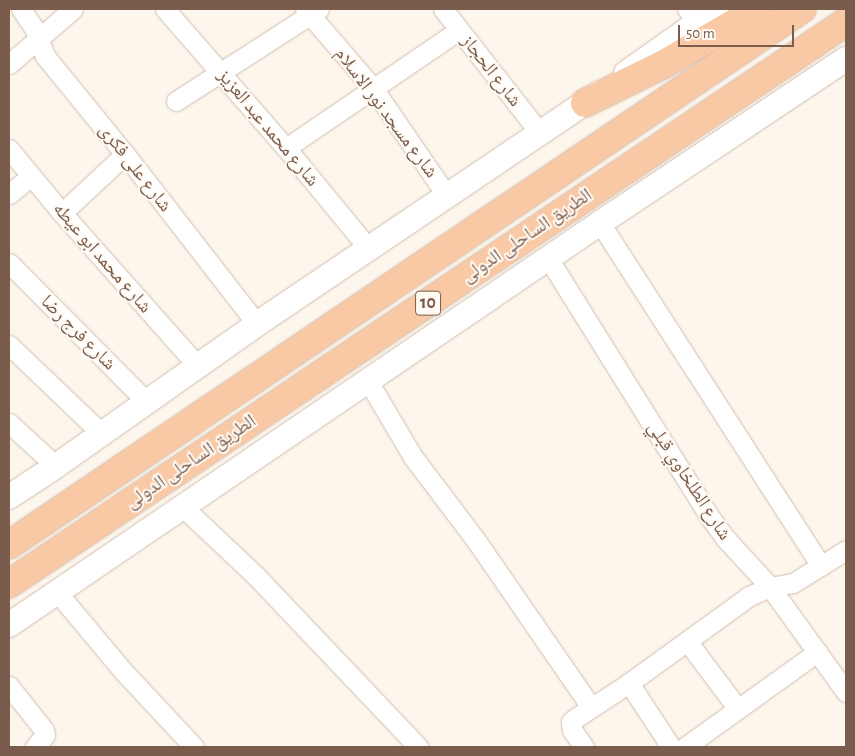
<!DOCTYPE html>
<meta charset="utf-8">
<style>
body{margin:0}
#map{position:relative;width:855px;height:756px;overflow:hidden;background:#fdf6ec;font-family:"Alegreya Sans","Noto Naskh Arabic",sans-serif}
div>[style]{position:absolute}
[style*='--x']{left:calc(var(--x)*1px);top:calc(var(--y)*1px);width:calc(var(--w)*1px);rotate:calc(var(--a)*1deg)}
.roads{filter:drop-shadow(0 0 1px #d1beb0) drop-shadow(0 0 1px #d1beb0)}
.minor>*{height:19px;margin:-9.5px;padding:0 9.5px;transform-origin:9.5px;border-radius:9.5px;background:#fff}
.tertiary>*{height:24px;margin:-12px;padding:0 12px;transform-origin:12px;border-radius:12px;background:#fff}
.trunk>*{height:28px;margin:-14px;padding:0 14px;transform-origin:14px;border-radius:14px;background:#f9c8a4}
span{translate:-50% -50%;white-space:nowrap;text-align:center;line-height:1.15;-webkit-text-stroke:4px #fffaf3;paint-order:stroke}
.shield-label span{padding:1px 4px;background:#fffaf3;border:1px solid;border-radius:4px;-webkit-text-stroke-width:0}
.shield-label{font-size:18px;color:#7a5c4d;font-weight:700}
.street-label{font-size:19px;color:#7a5c4d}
.frame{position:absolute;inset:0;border:10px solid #7a5c4d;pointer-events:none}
.scale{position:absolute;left:678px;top:25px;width:116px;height:22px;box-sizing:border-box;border:2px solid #7a5c4d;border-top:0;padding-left:6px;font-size:15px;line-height:18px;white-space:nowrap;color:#7a5c4d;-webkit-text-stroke:4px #fffaf3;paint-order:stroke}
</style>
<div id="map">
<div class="roads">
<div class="minor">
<i style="--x:21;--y:9;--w:25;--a:56"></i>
<i style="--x:35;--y:30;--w:28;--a:69"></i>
<i style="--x:45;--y:56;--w:127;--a:50.8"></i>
<i style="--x:125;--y:154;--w:215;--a:52.2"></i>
<i style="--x:165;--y:9;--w:184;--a:49"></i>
<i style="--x:286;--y:148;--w:131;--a:50.6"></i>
<i style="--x:305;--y:9;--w:104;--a:49.3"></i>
<i style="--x:373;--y:88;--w:131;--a:55.6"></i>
<i style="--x:443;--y:9;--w:157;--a:52"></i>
<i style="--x:687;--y:9;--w:16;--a:52"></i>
<i style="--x:9;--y:64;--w:84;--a:-40.7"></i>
<i style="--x:176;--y:101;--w:170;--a:-32.8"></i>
<i style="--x:286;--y:148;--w:209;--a:-34.3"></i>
<i style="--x:9;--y:149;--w:83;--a:50.4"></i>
<i style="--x:62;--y:213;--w:205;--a:48.4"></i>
<i style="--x:9;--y:194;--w:28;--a:-39"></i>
<i style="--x:62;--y:213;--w:86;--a:-43.1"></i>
<i style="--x:600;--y:223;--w:408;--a:57.2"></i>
<i style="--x:548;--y:258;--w:309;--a:58"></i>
<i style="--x:712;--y:520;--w:24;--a:54"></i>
<i style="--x:726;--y:539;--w:65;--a:47.5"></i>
<i style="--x:770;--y:587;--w:130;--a:54.1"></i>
<i style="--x:9;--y:263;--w:196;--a:45.2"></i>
<i style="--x:9;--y:345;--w:129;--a:43.7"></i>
<i style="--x:368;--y:381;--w:88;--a:59.4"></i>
<i style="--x:413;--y:457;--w:103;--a:52.9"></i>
<i style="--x:475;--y:539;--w:204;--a:55.4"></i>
<i style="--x:9;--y:423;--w:64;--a:42.5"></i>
<i style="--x:183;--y:507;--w:100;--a:43.4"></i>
<i style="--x:256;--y:576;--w:236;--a:46.5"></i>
<i style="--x:57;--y:592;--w:103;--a:50.1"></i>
<i style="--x:123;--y:671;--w:104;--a:46.9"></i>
<i style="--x:687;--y:641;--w:85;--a:53.1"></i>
<i style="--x:629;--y:683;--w:77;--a:56.7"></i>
<i style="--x:9;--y:686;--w:56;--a:51.5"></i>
<i style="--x:44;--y:730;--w:5;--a:79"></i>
<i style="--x:45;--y:735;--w:16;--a:130"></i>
<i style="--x:584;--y:747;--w:21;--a:-125"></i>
<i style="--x:572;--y:730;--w:8;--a:-97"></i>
<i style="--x:571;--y:722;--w:4;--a:-45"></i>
<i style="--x:574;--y:719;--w:66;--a:-33.2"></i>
<i style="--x:629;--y:683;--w:148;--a:-35.9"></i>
<i style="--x:749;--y:596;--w:23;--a:-23"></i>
<i style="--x:770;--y:587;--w:23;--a:-10"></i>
<i style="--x:793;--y:583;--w:62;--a:-31.9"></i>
<i style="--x:685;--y:747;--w:163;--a:-35.7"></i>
</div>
<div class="tertiary">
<i style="--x:626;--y:73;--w:111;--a:-35.1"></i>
<i style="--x:9;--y:497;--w:56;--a:-33.4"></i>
<i style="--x:56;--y:466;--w:246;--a:-35.2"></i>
<i style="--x:257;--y:324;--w:413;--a:-34"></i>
<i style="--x:9;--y:625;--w:715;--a:-34.22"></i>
<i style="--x:600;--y:223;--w:296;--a:-33.7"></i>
</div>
<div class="trunk">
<i style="--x:585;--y:103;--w:88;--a:-26.3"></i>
<i style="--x:664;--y:64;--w:110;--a:-30.1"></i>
<i style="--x:9;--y:545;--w:957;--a:-34.06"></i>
<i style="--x:9;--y:584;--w:1008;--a:-33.88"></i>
</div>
</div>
<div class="shield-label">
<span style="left:428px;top:303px">10</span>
</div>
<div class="street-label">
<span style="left:491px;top:71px;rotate:52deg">شارع الحجاز</span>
<span style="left:386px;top:113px;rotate:53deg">شارع مسجد نور الاسلام</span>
<span style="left:268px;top:128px;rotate:50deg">شارع محمد عبد العزيز</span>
<span style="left:135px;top:168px;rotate:52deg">شارع على فكرى</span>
<span style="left:527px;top:236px;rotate:-34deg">الطريق الساحلى الدولى</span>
<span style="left:102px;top:258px;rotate:49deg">شارع محمد ابو عيطه</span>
<span style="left:78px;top:333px;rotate:45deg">شارع فرج رضا</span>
<span style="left:191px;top:462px;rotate:-34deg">الطريق الساحلى الدولى</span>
<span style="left:689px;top:481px;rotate:57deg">شارع الطلخاوي قبلي</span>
</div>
<div class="frame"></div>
<div class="scale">50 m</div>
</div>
